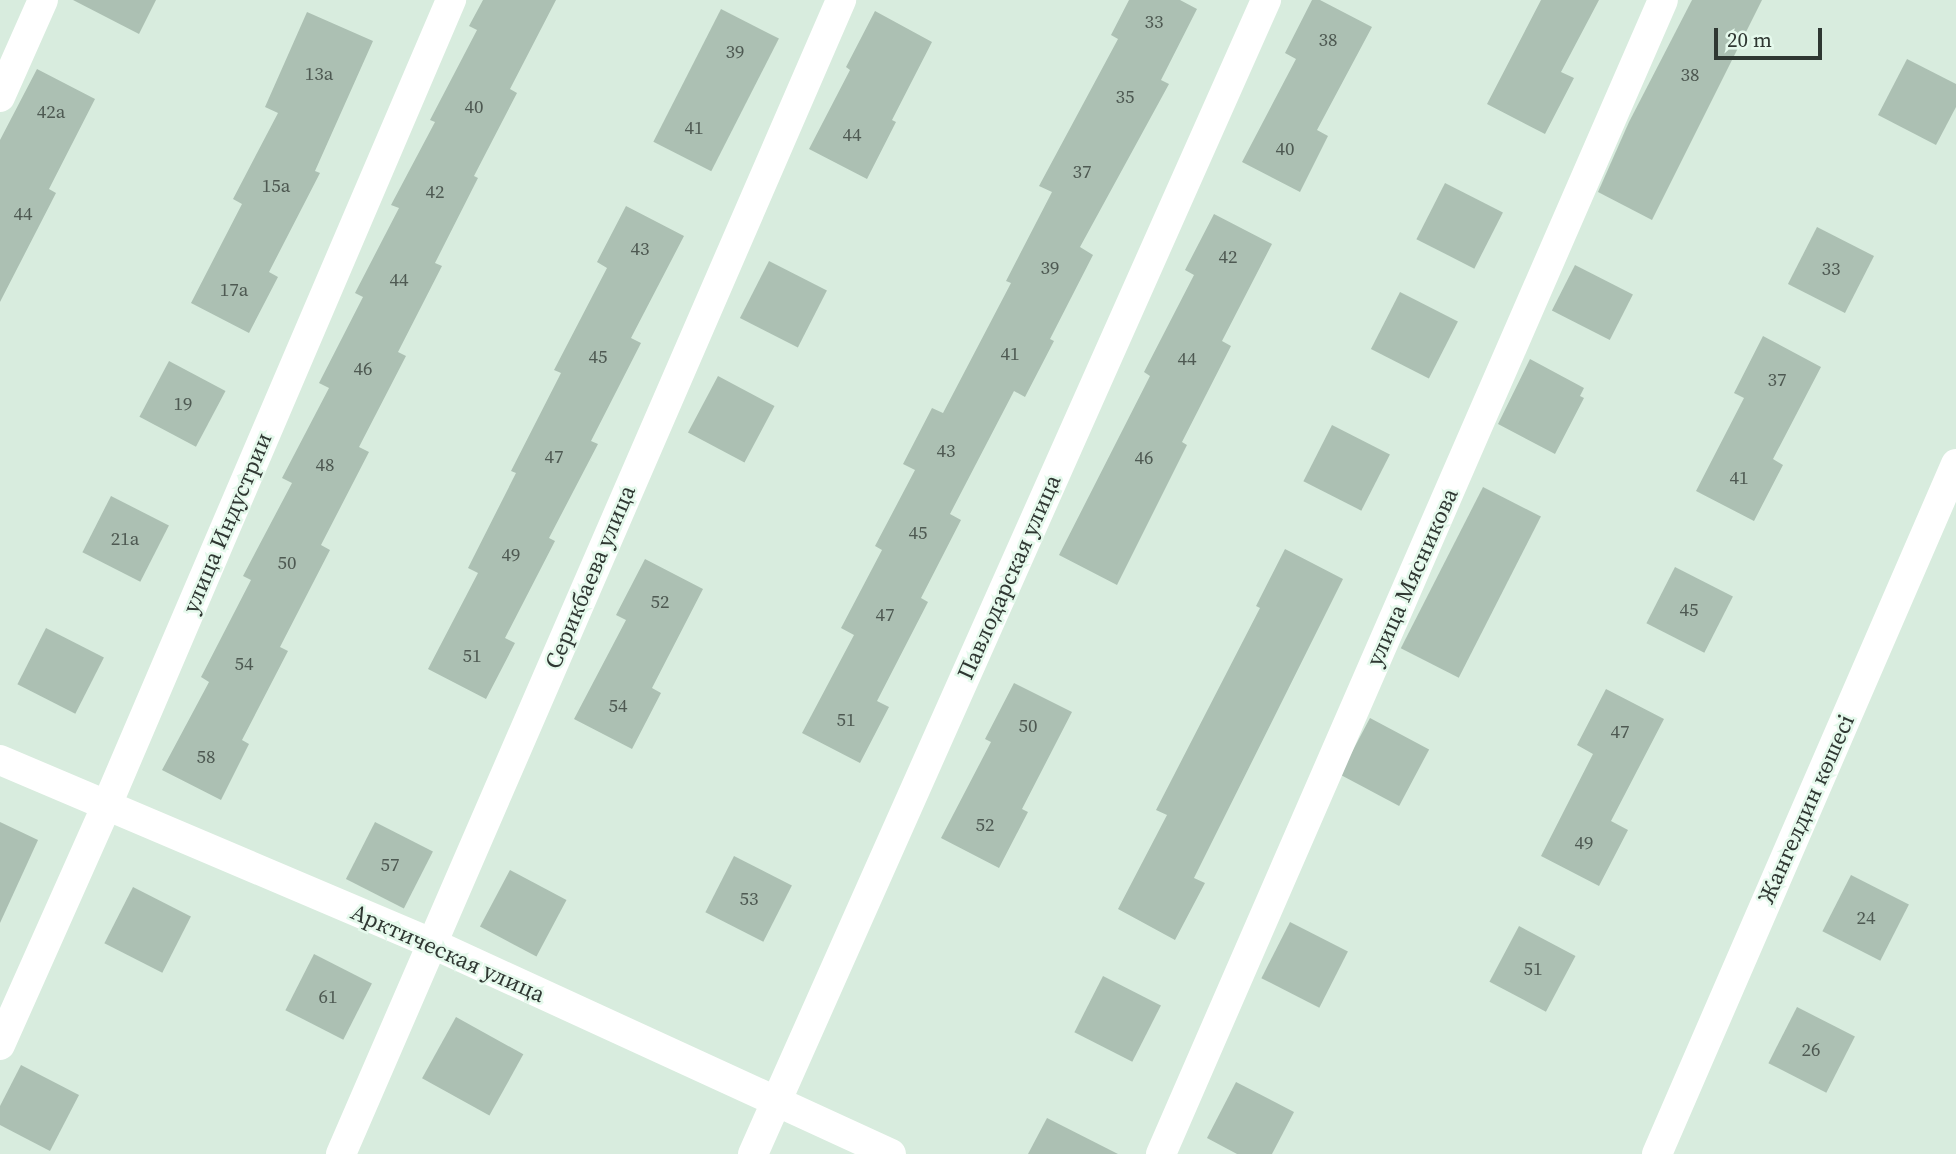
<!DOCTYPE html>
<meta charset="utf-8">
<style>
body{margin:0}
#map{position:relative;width:1956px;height:1154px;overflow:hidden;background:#d8ecde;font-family:"Source Serif 4",serif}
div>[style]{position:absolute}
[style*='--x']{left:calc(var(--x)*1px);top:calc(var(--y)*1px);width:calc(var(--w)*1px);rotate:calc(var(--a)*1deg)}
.building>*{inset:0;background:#acc0b3;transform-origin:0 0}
.street>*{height:30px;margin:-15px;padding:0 15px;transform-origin:15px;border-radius:15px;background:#fff}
span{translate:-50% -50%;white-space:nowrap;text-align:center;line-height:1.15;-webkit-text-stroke:5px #e5f9ec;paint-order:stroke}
.number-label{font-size:19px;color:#4e5952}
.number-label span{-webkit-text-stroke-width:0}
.street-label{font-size:23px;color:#2f3732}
.scale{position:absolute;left:1714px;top:28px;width:108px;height:32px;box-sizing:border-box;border:4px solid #2f3732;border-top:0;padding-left:9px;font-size:21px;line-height:24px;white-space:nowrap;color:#2f3732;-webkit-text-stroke:5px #e5f9ec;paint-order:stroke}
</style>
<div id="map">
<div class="building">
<i style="clip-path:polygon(73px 0,156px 0,139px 34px)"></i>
<i style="clip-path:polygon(483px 0,556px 0,510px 89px,517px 93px,474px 176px,478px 178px,435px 263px,442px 266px,398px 352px,406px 356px,359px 447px,369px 452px,321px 545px,330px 550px,280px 647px,288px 651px,242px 740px,249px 744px,221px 800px,162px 770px,209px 682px,201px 677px,251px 580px,243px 576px,292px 483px,282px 478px,329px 388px,319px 383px,363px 297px,355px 293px,399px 208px,391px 205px,435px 122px,430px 120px,477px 30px,469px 26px)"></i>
<i style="clip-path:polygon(1129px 0,1180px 0,1197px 9px,1161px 80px,1169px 84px,1080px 247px,1093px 255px,1050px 339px,1054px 341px,1025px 397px,1014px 391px,950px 514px,961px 520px,921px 598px,928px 602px,877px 701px,889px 707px,860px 763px,802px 733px,854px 635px,841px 628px,882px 550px,875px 546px,915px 470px,903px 464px,932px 408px,943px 413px,1011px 283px,1006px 281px,1052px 192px,1039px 186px,1118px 39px,1111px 35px)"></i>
<i style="clip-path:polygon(1312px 0,1320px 0,1372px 27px,1317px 130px,1328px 136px,1300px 192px,1242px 162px,1296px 59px,1285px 53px)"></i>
<i style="clip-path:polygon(1541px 0,1599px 0,1561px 72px,1574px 78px,1545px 134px,1487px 104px)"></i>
<i style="clip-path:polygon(1692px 0,1762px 0,1652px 220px,1598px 192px,1629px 122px)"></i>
<i style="left:721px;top:9px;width:65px;height:149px;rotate:27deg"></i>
<i style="clip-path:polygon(875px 11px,932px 42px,892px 120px,896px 122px,867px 179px,809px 149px,850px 70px,846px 67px)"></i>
<i style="clip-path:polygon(307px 12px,373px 41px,315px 171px,320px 173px,269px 272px,278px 277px,249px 333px,191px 303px,242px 204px,233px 199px,278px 113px,265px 107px)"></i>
<i style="clip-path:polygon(1907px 59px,1956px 84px,1956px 107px,1936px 145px,1878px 115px)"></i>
<i style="clip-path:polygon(37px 69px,95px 99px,49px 189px,56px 193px,0 302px,0 140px)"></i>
<i style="left:1445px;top:183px;width:65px;height:63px;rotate:27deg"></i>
<i style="clip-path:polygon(626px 206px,684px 236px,631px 338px,641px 343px,591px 441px,598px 444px,549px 538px,555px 541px,505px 638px,515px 643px,486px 699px,428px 669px,478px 573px,468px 568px,516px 473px,511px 471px,561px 373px,554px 370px,607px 268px,597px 262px)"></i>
<i style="clip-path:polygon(1214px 214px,1272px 244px,1222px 341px,1231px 346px,1182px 442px,1187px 445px,1117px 585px,1059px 555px,1150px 376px,1144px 372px,1194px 275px,1185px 270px)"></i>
<i style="left:1817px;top:227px;width:64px;height:64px;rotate:27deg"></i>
<i style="left:769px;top:261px;width:65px;height:64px;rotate:27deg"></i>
<i style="left:1575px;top:265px;width:65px;height:51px;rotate:27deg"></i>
<i style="left:1400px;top:292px;width:65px;height:64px;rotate:27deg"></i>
<i style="clip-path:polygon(1763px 336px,1821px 367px,1773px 459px,1783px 465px,1754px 521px,1696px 491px,1744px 398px,1734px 393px)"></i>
<i style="clip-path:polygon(1530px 359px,1584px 388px,1580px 396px,1584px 398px,1555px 454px,1498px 424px)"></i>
<i style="left:169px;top:361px;width:64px;height:63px;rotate:28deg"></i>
<i style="left:718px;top:376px;width:64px;height:64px;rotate:28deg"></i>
<i style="left:1332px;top:425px;width:65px;height:63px;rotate:27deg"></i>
<i style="left:1483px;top:487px;width:65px;height:181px;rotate:27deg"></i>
<i style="left:111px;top:496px;width:65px;height:63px;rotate:27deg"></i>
<i style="clip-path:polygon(1285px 549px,1343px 579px,1194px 878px,1205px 883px,1175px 940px,1118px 909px,1167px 815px,1156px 810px,1260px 608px,1256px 606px)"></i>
<i style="clip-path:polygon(645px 559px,703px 589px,652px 688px,661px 693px,632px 749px,574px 719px,626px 620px,616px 615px)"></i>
<i style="left:1675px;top:567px;width:65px;height:63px;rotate:27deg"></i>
<i style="left:46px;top:628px;width:65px;height:63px;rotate:27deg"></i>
<i style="clip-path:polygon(1014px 683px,1072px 712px,1022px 809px,1028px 812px,999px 868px,941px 838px,991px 742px,985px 739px)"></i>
<i style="clip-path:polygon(1606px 689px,1664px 719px,1611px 821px,1628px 830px,1599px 886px,1541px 856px,1593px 754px,1577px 745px)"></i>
<i style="left:1370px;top:718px;width:67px;height:64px;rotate:28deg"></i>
<i style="clip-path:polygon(0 822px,38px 840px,0 923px)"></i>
<i style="left:375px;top:822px;width:65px;height:64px;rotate:27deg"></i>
<i style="left:734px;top:856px;width:65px;height:63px;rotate:27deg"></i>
<i style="left:510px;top:870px;width:64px;height:64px;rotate:28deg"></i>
<i style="left:1851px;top:875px;width:65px;height:63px;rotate:27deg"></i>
<i style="left:133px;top:887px;width:65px;height:63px;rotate:27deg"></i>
<i style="left:1290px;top:922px;width:65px;height:63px;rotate:27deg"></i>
<i style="left:1519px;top:926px;width:64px;height:63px;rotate:28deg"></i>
<i style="left:314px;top:954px;width:65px;height:63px;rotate:27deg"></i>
<i style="left:1103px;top:976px;width:65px;height:63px;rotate:27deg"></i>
<i style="left:1797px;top:1007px;width:65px;height:63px;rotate:27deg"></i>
<i style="left:456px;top:1017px;width:77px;height:70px;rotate:29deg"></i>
<i style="clip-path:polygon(21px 1065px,79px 1095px,50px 1151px,0 1125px,0 1106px)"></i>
<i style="clip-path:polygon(1236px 1082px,1294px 1112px,1272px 1154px,1237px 1154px,1207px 1138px)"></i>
<i style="clip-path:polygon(1047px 1118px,1118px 1154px,1028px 1154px)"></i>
</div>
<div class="street">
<i style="--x:0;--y:97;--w:106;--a:-66.1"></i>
<i style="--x:0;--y:760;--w:468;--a:23"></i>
<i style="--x:431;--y:943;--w:506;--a:24.64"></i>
<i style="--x:0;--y:1045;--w:261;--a:-66"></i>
<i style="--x:106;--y:807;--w:878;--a:-66.85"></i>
<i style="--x:341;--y:1154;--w:1258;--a:-66.57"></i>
<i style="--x:753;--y:1154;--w:1263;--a:-66.03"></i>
<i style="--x:1161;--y:1154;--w:1258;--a:-66.49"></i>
<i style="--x:1657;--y:1154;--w:752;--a:-66.57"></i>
</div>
<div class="number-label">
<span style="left:1154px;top:22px">33</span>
<span style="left:1328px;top:40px">38</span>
<span style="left:735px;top:52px">39</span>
<span style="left:319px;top:74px">13а</span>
<span style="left:1690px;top:75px">38</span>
<span style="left:1125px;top:97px">35</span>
<span style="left:474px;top:107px">40</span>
<span style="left:51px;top:112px">42а</span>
<span style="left:694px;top:128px">41</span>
<span style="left:852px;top:135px">44</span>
<span style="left:1285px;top:149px">40</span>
<span style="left:1082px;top:172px">37</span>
<span style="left:276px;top:186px">15а</span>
<span style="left:435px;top:192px">42</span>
<span style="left:23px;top:214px">44</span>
<span style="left:640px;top:249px">43</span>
<span style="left:1228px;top:257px">42</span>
<span style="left:1050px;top:268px">39</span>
<span style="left:1831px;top:269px">33</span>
<span style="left:399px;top:280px">44</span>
<span style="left:234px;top:290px">17а</span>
<span style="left:1010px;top:354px">41</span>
<span style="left:598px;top:357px">45</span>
<span style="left:1187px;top:359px">44</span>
<span style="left:363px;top:369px">46</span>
<span style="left:1777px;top:380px">37</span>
<span style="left:183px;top:404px">19</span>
<span style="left:946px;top:451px">43</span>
<span style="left:554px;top:457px">47</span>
<span style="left:1144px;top:458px">46</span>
<span style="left:325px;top:465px">48</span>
<span style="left:1739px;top:478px">41</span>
<span style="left:918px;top:533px">45</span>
<span style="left:125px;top:539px">21а</span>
<span style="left:511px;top:555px">49</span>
<span style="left:287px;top:563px">50</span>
<span style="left:660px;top:602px">52</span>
<span style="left:1689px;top:610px">45</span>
<span style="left:885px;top:615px">47</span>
<span style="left:472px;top:656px">51</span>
<span style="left:244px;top:664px">54</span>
<span style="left:618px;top:706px">54</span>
<span style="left:846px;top:720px">51</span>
<span style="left:1028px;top:726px">50</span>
<span style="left:1620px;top:732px">47</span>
<span style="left:206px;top:757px">58</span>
<span style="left:985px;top:825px">52</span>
<span style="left:1584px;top:843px">49</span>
<span style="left:390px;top:865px">57</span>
<span style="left:749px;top:899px">53</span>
<span style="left:1866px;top:918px">24</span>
<span style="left:1533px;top:969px">51</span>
<span style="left:328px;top:997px">61</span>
<span style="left:1811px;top:1050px">26</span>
</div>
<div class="street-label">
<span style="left:227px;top:523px;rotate:-67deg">улица Индустрии</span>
<span style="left:590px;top:577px;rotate:-67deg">Серикбаева улица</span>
<span style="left:1009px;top:577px;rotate:-66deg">Павлодарская улица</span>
<span style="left:1412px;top:577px;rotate:-66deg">улица Мясникова</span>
<span style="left:1806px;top:809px;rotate:-66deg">Жангелдин көшесі</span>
<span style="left:448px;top:953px;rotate:24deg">Арктическая улица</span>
</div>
<div class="scale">20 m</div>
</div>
